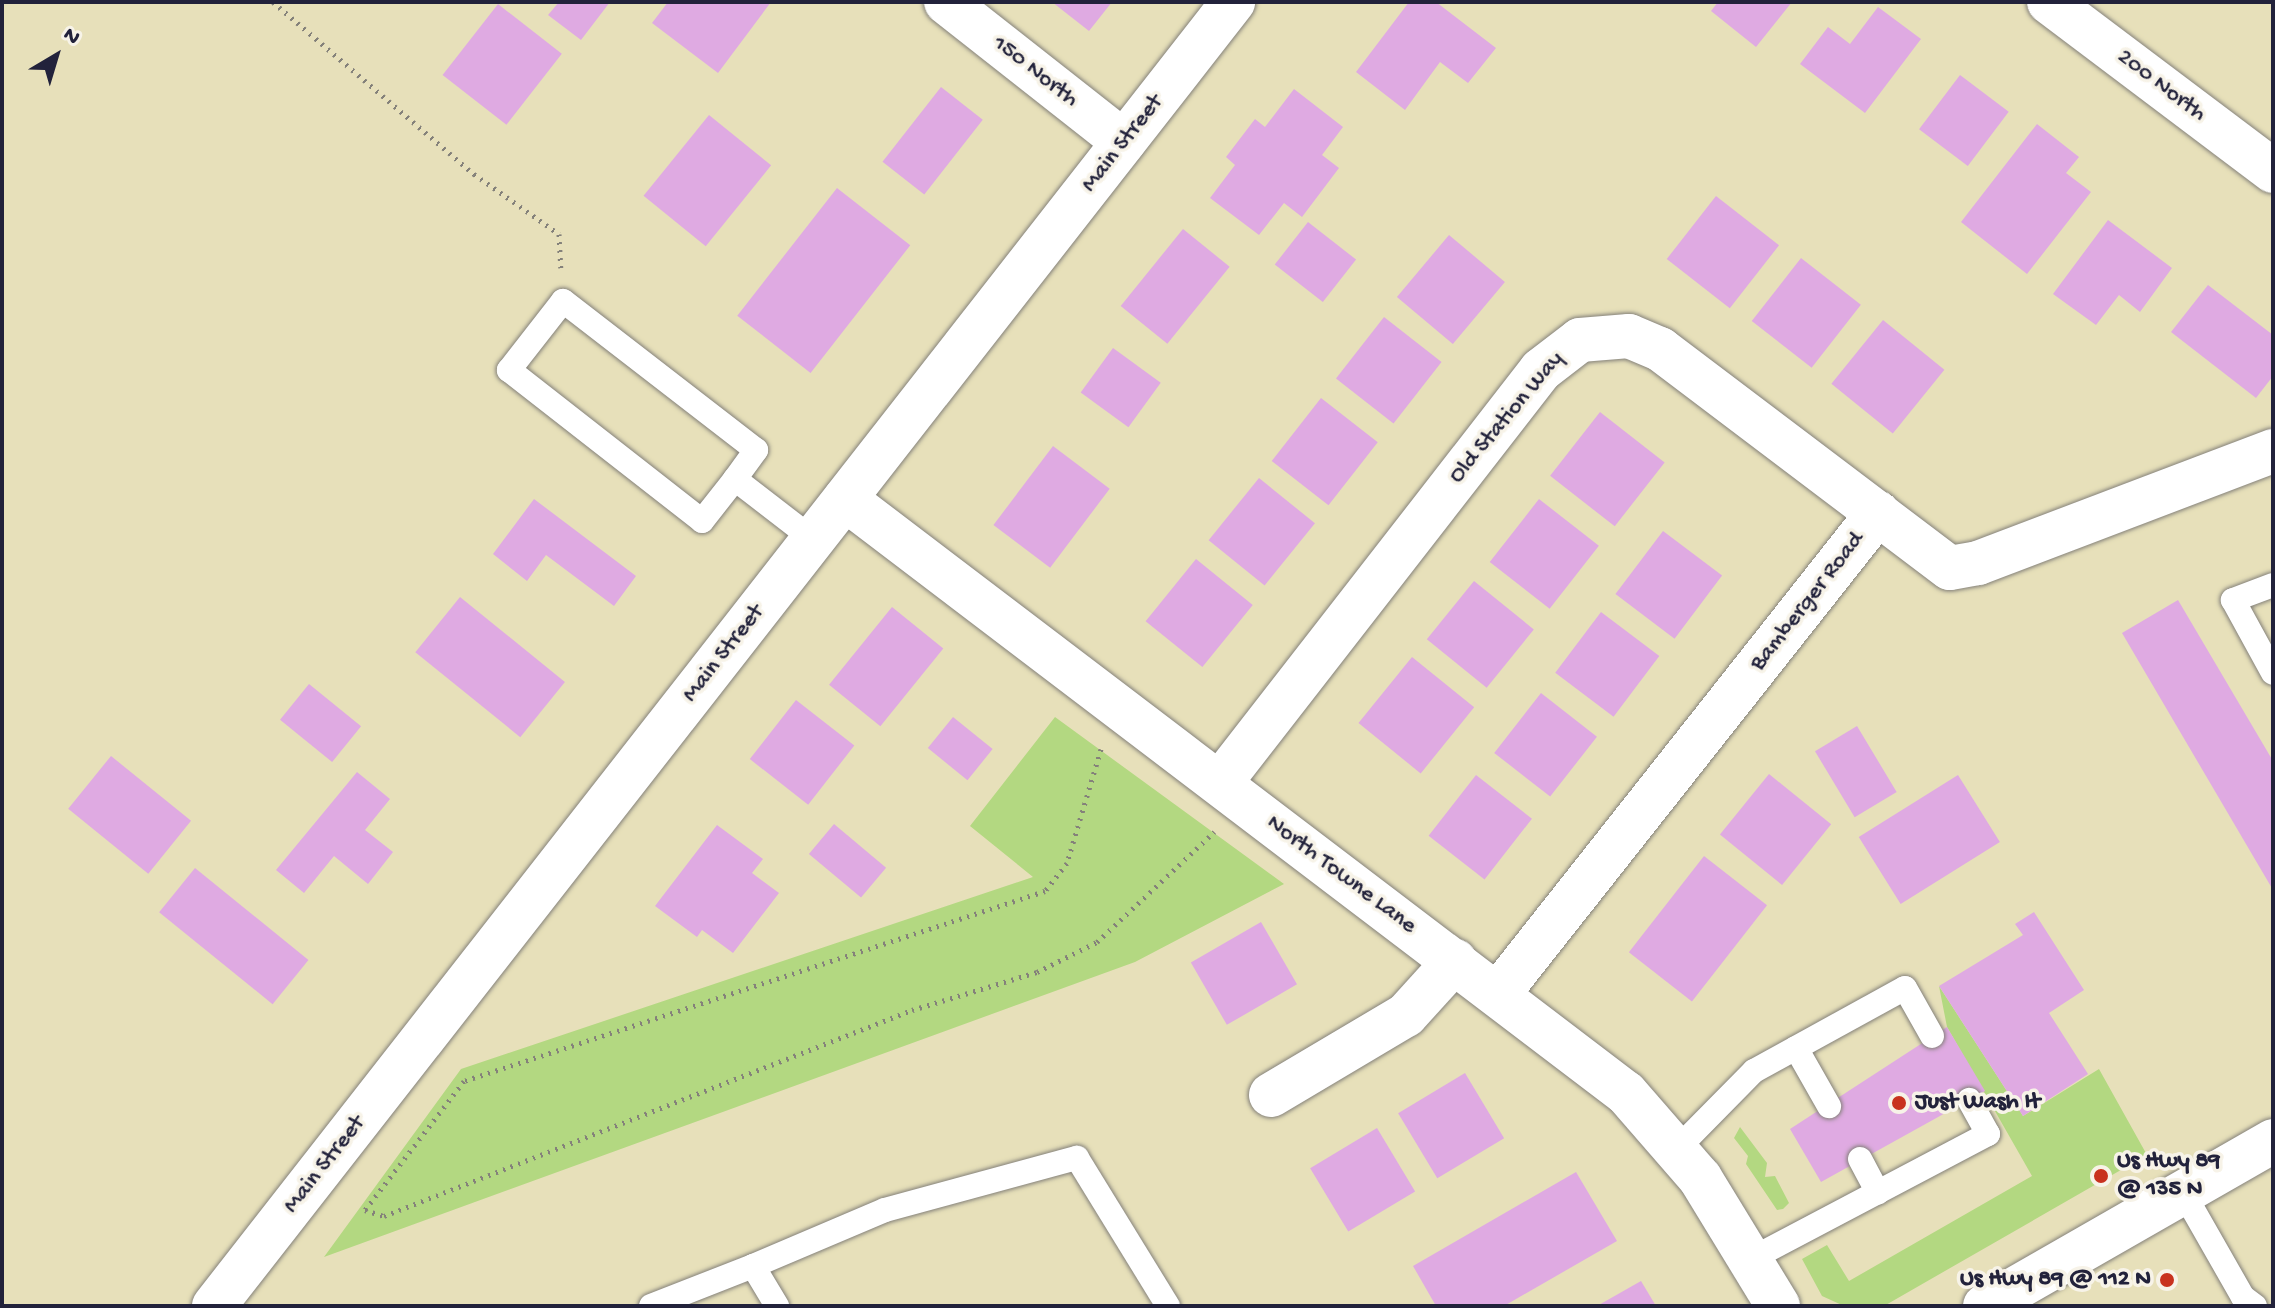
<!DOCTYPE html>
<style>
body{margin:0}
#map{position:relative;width:2275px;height:1308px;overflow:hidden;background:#e7e0ba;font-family:"Gochi Hand",sans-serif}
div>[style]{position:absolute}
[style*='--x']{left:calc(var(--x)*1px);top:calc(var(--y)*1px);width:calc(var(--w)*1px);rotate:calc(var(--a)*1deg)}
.green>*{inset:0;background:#b3d881}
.building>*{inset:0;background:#dfaae2;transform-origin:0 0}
.path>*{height:5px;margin-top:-2.5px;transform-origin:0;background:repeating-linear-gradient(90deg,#84817a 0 2px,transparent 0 8px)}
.roads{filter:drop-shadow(0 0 2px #84817a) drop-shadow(0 0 2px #84817a)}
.lane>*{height:24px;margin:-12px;padding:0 12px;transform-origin:12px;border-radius:12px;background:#fff}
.street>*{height:44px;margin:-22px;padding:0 22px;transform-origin:22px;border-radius:22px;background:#fff}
.secondary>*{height:44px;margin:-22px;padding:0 22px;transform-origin:22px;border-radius:22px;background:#fff}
.primary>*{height:44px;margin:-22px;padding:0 22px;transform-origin:22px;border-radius:22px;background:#fff}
.dots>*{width:22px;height:22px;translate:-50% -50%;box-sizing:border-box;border:4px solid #f7f3e8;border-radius:50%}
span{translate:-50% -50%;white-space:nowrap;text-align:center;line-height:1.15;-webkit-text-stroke:7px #f7f3e8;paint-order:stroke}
.street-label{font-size:24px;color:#22223b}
.poi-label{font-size:24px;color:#22223b;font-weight:700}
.left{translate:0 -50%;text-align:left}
.right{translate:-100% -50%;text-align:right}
.frame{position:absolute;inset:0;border:4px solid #22223b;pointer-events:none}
.north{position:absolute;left:16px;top:16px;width:80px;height:80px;-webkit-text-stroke:6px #f7f3e8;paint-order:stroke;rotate:38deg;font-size:22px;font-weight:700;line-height:32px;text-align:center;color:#22223b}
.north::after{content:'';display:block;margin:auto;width:28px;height:36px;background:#22223b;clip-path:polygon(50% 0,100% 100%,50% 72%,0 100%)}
</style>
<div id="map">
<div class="green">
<i style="clip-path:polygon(1055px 717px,1284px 884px,1135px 962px,324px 1257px,461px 1069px,1033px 877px,970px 826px)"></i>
<i style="clip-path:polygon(1939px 986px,2023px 1116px,2099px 1069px,2147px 1155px,1884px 1306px,1844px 1306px,1822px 1296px,1802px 1259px,1827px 1245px,1849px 1281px,2032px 1176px,1947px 1027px)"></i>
<i style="clip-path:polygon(1740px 1127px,1767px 1163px,1765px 1177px,1775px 1176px,1789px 1203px,1783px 1209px,1777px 1210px,1746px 1164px,1748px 1156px,1734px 1138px)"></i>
</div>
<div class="building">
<i style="clip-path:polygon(559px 2px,610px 2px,581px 40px,548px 15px)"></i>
<i style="clip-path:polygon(668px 2px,771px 2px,718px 73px,652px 23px)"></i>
<i style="clip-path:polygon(1052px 2px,1112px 2px,1089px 31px)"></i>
<i style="clip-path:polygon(1409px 2px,1436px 2px,1496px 48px,1468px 83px,1440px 62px,1405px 110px,1356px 72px)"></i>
<i style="clip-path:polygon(1718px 2px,1792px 2px,1756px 47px,1711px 11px)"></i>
<i style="left:498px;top:4px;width:81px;height:90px;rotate:38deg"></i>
<i style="clip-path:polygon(1878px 7px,1921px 39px,1865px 113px,1800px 64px,1828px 27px,1850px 44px)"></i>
<i style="left:1960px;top:75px;width:61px;height:68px;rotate:37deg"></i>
<i style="left:941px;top:87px;width:53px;height:95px;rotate:38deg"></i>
<i style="clip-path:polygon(1294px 89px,1343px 127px,1322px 155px,1339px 168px,1302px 217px,1284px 203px,1259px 235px,1210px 198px,1235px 165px,1226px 157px,1255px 119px,1265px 127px)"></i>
<i style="left:709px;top:115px;width:80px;height:104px;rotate:39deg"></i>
<i style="clip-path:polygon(2037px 124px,2079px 157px,2066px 173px,2091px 192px,2027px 274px,1961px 222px)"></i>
<i style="left:837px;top:188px;width:93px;height:162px;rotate:38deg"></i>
<i style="left:1716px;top:196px;width:80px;height:80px;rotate:38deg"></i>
<i style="clip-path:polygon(2108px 220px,2172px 268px,2140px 312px,2119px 295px,2096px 325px,2053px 294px)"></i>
<i style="left:1308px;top:222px;width:61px;height:54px;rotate:38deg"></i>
<i style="left:1183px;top:229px;width:60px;height:99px;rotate:39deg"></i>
<i style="left:1449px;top:235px;width:73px;height:81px;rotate:40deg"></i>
<i style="left:1801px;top:258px;width:76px;height:80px;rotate:38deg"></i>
<i style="clip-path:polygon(2208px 285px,2273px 335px,2273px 376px,2256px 398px,2171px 332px)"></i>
<i style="left:1384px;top:317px;width:73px;height:78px;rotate:38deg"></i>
<i style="left:1883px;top:320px;width:79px;height:82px;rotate:39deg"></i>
<i style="left:1113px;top:348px;width:59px;height:55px;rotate:36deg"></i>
<i style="left:1321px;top:398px;width:72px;height:80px;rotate:38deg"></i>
<i style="left:1600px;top:412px;width:82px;height:81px;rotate:38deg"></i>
<i style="left:1053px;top:446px;width:71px;height:99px;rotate:37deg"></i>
<i style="left:1259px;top:478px;width:72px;height:80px;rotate:39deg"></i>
<i style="clip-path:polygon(534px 499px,636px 576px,614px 606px,546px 555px,527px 581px,493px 554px)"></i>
<i style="left:1539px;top:499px;width:76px;height:80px;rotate:38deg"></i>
<i style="left:1663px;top:531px;width:74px;height:79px;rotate:37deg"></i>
<i style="left:1196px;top:559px;width:73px;height:80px;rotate:39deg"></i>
<i style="left:1474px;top:581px;width:77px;height:75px;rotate:39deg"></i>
<i style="left:460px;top:597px;width:135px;height:71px;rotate:39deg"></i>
<i style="clip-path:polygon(2178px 600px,2273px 761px,2273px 890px,2122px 633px)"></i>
<i style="left:892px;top:607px;width:66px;height:100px;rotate:39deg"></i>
<i style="left:1601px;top:612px;width:73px;height:76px;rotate:37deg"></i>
<i style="left:1412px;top:657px;width:80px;height:85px;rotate:39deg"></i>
<i style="left:309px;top:684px;width:67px;height:46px;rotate:39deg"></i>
<i style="left:1541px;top:693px;width:71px;height:76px;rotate:38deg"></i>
<i style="left:796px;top:700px;width:74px;height:75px;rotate:38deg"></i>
<i style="left:953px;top:717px;width:51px;height:40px;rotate:39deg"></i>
<i style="left:1857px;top:726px;width:77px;height:49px;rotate:59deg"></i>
<i style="left:111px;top:756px;width:103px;height:68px;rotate:39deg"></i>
<i style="clip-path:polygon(357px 772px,390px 799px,365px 830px,393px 852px,368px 884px,334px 856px,304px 893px,276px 870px)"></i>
<i style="left:1769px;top:774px;width:80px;height:78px;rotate:39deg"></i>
<i style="left:1476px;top:775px;width:71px;height:77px;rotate:38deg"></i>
<i style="left:1958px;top:775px;width:79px;height:117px;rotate:58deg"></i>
<i style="left:834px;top:824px;width:68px;height:39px;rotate:40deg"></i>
<i style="clip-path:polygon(717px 825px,763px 859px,752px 873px,779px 893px,733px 953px,702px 930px,697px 937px,655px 906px)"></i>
<i style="left:1704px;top:856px;width:80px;height:122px;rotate:38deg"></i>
<i style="left:195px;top:868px;width:146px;height:57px;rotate:39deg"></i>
<i style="clip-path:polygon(2034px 912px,2084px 990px,2049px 1013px,2088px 1074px,2023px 1116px,1939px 986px,2023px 935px,2015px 924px)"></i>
<i style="left:1261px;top:922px;width:72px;height:81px;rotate:60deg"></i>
<i style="clip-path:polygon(1947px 1027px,1985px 1091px,1821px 1182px,1790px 1129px)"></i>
<i style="left:1465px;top:1073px;width:76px;height:78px;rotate:59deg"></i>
<i style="left:1377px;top:1128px;width:74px;height:78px;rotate:59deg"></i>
<i style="clip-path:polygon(1576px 1172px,1617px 1241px,1504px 1306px,1436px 1306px,1413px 1266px)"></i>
<i style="clip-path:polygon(1641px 1281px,1656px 1306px,1597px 1306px)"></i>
</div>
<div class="path">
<i style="--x:273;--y:2;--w:265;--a:40.6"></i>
<i style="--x:474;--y:174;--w:104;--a:35.2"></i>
<i style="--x:559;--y:234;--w:34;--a:87"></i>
<i style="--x:1101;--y:749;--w:119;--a:106.6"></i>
<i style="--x:1067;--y:863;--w:36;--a:128"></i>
<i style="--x:1045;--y:891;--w:611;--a:161.89"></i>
<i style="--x:464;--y:1081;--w:163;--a:127.5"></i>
<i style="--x:365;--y:1210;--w:20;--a:18"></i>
<i style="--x:384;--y:1216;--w:567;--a:-21.31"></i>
<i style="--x:912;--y:1010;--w:131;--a:-16.9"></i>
<i style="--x:1037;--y:972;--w:67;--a:-26.6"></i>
<i style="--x:1097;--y:942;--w:161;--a:-43.2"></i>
</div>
<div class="roads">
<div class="lane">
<i style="--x:735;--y:479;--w:36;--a:-54"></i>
<i style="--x:756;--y:450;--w:244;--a:-142.3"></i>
<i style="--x:563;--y:301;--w:88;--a:128"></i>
<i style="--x:509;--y:370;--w:245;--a:38"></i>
<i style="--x:702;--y:521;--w:53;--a:-51.8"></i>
<i style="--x:735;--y:479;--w:100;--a:37.7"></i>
<i style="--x:2273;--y:585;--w:43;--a:159.4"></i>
<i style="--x:2233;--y:600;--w:83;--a:61.3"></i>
<i style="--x:1796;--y:1048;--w:67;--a:60.4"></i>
<i style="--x:1677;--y:1149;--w:110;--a:-45.4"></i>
<i style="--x:1754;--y:1071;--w:172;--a:-28.8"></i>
<i style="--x:1905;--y:988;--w:55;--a:60.6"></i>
<i style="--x:1860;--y:1159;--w:38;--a:62"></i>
<i style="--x:2183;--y:1192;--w:121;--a:60.3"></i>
<i style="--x:2243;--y:1297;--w:15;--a:37"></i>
<i style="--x:1751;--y:1259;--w:268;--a:-27.8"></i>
<i style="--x:1988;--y:1134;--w:39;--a:-119"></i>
<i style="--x:753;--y:1266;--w:143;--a:-23"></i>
<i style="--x:885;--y:1210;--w:199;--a:-15.2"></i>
<i style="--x:1077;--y:1158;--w:174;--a:58.4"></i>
<i style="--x:651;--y:1306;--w:110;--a:-21.4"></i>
<i style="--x:753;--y:1266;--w:47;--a:59"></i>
</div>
<div class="street">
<i style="--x:946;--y:2;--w:226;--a:38.2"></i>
<i style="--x:2049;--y:2;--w:281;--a:37"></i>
<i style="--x:845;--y:499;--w:981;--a:37.26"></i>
<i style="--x:1626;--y:1093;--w:113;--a:49"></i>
<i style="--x:1700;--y:1178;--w:150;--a:58.6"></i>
<i style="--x:1220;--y:783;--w:523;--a:-52.14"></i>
<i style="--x:1541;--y:370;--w:49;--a:-37.6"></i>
<i style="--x:1580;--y:340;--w:49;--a:-4.7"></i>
<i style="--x:1629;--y:336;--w:34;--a:23"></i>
<i style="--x:1660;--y:349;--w:363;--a:37.1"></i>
<i style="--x:1950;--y:568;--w:28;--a:-10"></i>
<i style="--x:1978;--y:563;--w:316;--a:-20.8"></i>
<i style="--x:1498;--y:994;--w:613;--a:-51.69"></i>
<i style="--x:1271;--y:1095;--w:157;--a:-30.7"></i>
<i style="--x:1406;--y:1015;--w:73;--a:-47.8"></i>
</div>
<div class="secondary">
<i style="--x:214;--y:1306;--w:1655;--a:-51.99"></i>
</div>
<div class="primary">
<i style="--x:1985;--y:1306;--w:332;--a:-29.8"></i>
</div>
</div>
<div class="dots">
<i style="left:1899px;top:1103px;background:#c8321e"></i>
<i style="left:2101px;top:1176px;background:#c8321e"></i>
<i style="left:2167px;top:1280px;background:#c8321e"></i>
</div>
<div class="street-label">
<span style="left:1035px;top:72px;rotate:38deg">150 North</span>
<span style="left:2161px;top:86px;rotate:37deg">200 North</span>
<span style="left:1123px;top:144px;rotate:-52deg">Main Street</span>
<span style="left:1507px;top:418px;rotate:-50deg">Old Station Way</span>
<span style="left:1808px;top:602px;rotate:-52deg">Bamberger Road</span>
<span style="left:724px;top:654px;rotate:-52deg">Main Street</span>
<span style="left:1341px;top:875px;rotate:37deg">North Towne Lane</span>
<span style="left:325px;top:1165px;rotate:-52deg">Main Street</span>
</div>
<div class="poi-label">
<span class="left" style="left:1915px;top:1103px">Just Wash It</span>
<span class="left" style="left:2117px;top:1176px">Us Hwy 89<br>@ 135 N</span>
<span class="right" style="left:2151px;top:1280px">Us Hwy 89 @ 112 N</span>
</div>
<div class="frame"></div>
<div class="north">N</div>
</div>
